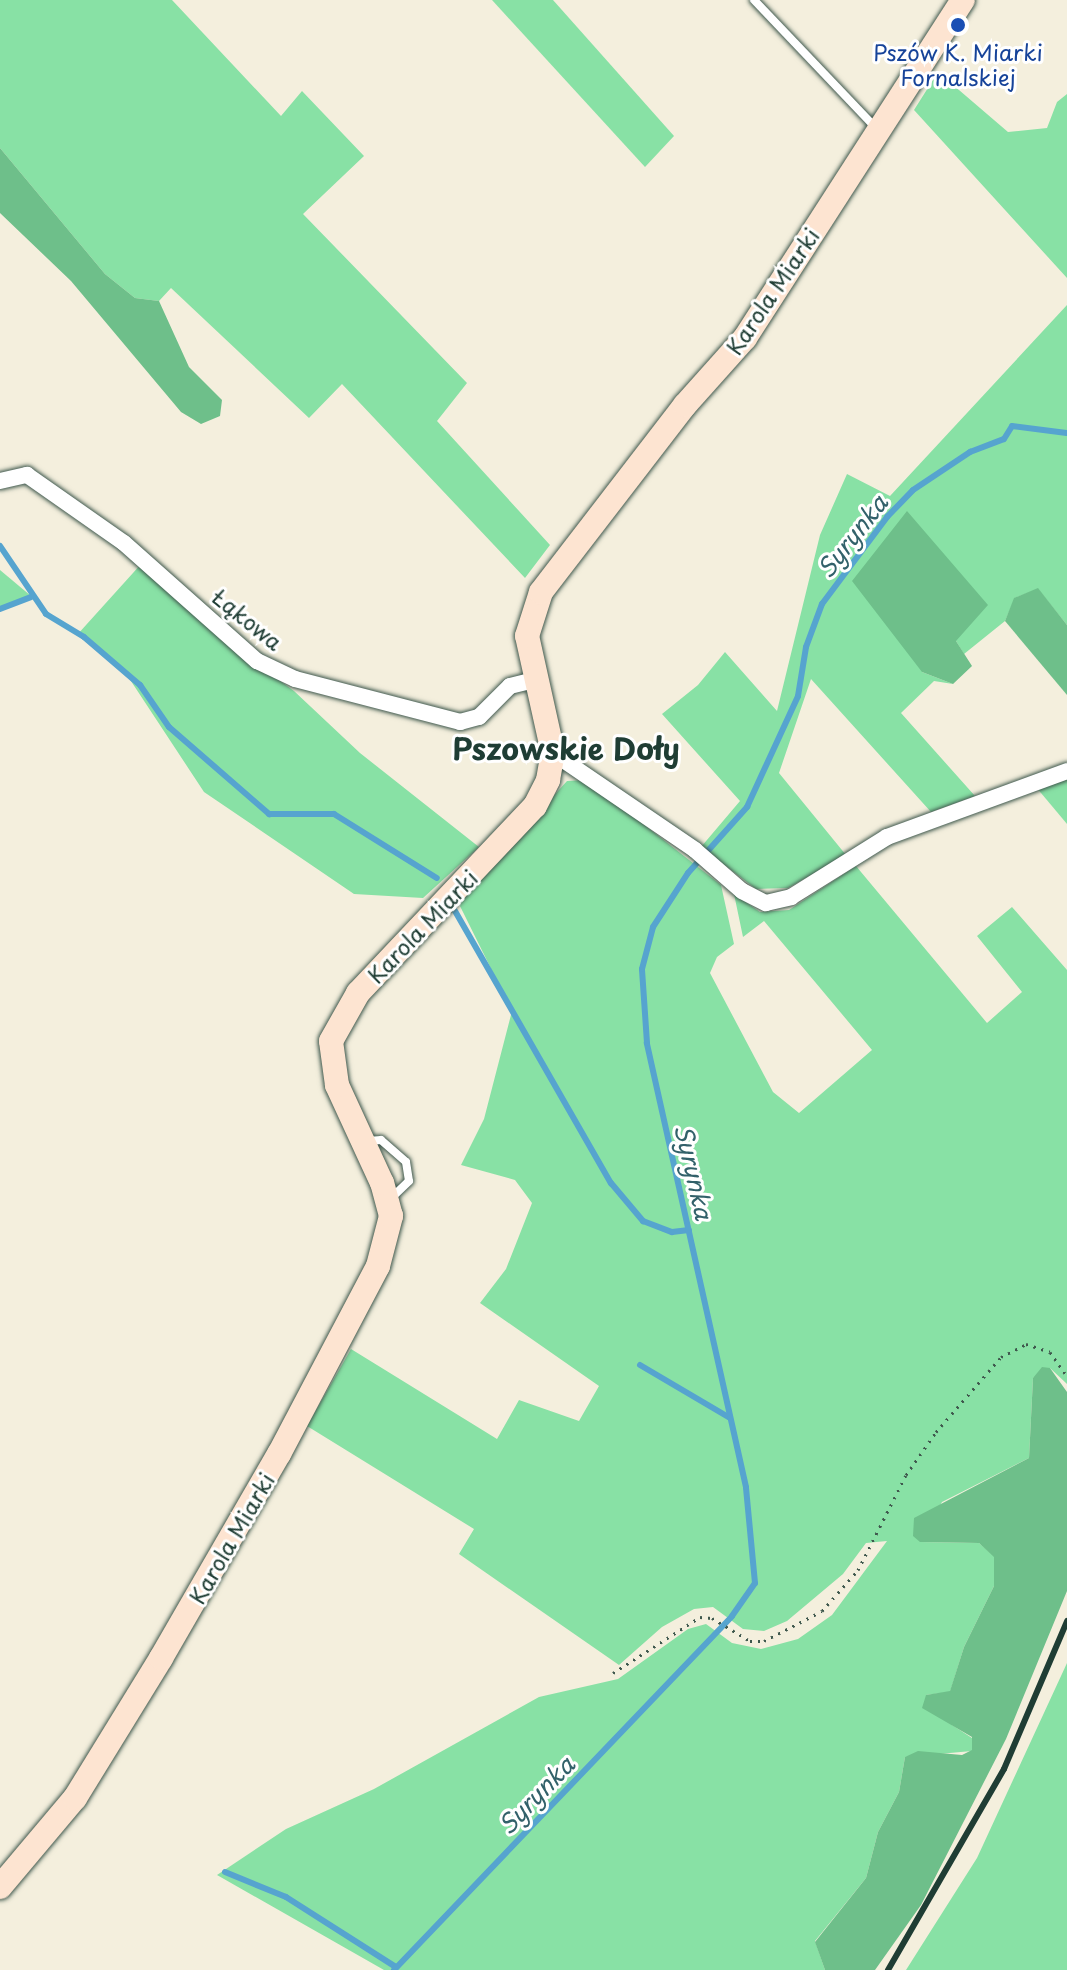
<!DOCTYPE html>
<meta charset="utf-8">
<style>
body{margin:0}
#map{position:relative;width:1067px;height:1970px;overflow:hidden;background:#f4efdd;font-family:"Playpen Sans",sans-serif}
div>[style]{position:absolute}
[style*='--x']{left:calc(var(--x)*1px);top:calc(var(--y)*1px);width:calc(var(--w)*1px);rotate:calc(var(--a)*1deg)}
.green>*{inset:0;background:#88e1a5}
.forest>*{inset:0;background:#6ebf8a}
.stream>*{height:6px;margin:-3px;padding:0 3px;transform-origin:3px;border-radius:3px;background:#56a4cf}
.path>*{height:3px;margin-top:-1.5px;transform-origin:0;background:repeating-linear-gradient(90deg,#3f584d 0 2px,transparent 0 8px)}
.roads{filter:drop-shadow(0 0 2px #3f584d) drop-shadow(0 0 2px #3f584d)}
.lane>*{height:8px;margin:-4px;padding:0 4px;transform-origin:4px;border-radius:4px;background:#fff}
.street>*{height:16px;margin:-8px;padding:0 8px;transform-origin:8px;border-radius:8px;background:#fff}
.secondary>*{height:24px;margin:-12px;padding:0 12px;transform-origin:12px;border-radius:12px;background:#fde4d1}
.rail>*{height:6px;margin:-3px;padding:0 3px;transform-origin:3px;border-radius:3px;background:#1f3d34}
.dots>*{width:22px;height:22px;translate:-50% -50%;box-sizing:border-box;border:4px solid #fff;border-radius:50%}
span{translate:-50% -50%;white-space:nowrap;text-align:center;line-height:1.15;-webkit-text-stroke:6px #fff;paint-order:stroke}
.transit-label{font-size:22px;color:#164399}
.street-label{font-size:22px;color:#1f3d34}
.water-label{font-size:24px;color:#32616a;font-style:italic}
.district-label{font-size:30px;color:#1f3d34;font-weight:700}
</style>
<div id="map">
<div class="green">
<i style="clip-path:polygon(0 0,172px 0,281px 116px,302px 91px,364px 156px,303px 214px,467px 383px,437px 421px,550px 545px,525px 578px,342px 384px,309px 418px,171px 288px,159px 301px,135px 298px,105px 274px,0 148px)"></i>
<i style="clip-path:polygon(492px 0,553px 0,674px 136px,645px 167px)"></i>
<i style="clip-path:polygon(938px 72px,1008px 132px,1047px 128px,1057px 102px,1067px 94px,1067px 278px,914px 110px)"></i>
<i style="clip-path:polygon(1067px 305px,1067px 625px,1038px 589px,1015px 598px,1005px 621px,964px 654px,956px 641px,922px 672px,953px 684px,934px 681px,901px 713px,975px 796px,931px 812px,811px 679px,779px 773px,846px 855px,788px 888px,756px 889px,701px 847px,740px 801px,662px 714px,698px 685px,725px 652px,777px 711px,820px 535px,847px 474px,890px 496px)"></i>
<i style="clip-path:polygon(142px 563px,214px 633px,294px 691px,360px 753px,479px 847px,423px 898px,354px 894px,204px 792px,125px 672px,77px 635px)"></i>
<i style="clip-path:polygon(0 570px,31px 596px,0 607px)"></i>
<i style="clip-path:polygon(1067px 776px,1067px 824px,1036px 787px)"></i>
<i style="clip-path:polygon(587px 780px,721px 885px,734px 944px,717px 957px,710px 973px,773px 1092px,799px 1113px,872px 1050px,764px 921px,743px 937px,734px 894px,760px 912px,789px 910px,856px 866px,987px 1023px,1022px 992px,977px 936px,1012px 907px,1067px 970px,1067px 1384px,1050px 1368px,1033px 1378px,1029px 1458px,942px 1502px,920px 1542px,979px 1543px,994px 1556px,994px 1586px,964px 1647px,950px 1692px,926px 1695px,952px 1725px,972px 1738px,972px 1751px,905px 1757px,899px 1792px,878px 1832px,866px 1878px,815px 1941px,825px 1970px,384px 1970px,217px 1875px,286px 1829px,374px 1789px,539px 1697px,618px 1679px,688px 1629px,706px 1624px,732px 1643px,761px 1649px,798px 1639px,832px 1615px,887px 1541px,866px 1543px,843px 1574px,787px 1621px,764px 1631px,743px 1629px,713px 1607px,694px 1609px,662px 1627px,619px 1665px,459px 1554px,474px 1529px,307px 1426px,351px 1349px,497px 1439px,519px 1400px,579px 1421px,599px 1386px,480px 1303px,506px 1269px,532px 1203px,515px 1180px,461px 1165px,484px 1119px,512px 1011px,458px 902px,567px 781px)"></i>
<i style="clip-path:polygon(1067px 1663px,1067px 1970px,906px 1970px,977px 1858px)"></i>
</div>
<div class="forest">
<i style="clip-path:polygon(0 148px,105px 274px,135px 298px,159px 301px,189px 367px,222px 400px,220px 416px,201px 424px,181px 412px,71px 281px,0 213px)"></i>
<i style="clip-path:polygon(907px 511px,988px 605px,956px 641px,972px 666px,953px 684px,922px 672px,852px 581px)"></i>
<i style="clip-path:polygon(1038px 588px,1067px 625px,1067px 695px,1005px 621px,1014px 598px)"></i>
<i style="clip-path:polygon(1042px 1367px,1050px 1368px,1067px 1392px,1067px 1591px,1006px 1739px,921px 1905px,875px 1970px,825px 1970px,815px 1942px,866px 1878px,878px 1832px,899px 1792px,905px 1757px,918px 1751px,962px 1755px,972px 1750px,972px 1737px,922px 1708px,926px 1695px,950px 1691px,964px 1647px,994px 1586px,994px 1557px,979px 1543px,920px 1542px,913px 1536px,914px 1518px,1029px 1458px,1033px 1378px)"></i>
</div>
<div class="stream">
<i style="--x:0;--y:546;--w:82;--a:55.9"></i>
<i style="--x:46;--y:614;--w:44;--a:31.2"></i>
<i style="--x:84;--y:637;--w:74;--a:40.6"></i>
<i style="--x:140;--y:685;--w:51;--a:55.4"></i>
<i style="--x:169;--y:727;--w:133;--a:41"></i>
<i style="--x:269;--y:814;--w:65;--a:0"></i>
<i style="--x:334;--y:814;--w:121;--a:31.9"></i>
<i style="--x:0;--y:609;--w:33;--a:-21"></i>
<i style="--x:455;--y:911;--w:314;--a:60.2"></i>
<i style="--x:611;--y:1183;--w:50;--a:49.9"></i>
<i style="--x:643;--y:1221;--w:31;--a:21"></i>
<i style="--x:672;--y:1232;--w:17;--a:-7"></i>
<i style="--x:640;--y:1365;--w:104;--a:30.5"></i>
<i style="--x:225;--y:1872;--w:66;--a:22.3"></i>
<i style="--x:286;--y:1897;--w:130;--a:32.5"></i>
<i style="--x:394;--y:1970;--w:489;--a:-46.3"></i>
<i style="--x:732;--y:1616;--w:40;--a:-55.1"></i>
<i style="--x:755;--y:1583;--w:96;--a:-95.4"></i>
<i style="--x:746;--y:1487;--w:455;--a:-102.6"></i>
<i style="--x:647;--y:1043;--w:74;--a:-93.9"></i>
<i style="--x:642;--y:969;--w:43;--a:-75.3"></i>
<i style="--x:653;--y:927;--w:64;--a:-57.1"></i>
<i style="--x:688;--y:873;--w:89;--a:-48.2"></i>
<i style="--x:747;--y:807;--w:122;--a:-65.3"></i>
<i style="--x:798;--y:696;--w:50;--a:-80.7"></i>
<i style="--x:806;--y:647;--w:46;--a:-69.6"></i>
<i style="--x:822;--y:604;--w:109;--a:-53.2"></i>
<i style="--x:887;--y:517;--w:37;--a:-46"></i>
<i style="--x:913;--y:490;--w:69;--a:-33.7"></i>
<i style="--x:970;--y:452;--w:36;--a:-21"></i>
<i style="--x:1004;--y:439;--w:15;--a:-58"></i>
<i style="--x:1012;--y:426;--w:55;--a:7.3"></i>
</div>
<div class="path">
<i style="--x:613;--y:1673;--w:103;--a:-32.8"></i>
<i style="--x:700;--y:1617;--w:12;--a:5"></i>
<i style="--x:712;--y:1618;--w:44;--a:31.2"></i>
<i style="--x:750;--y:1641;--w:14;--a:0"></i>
<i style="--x:764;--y:1641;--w:65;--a:-27.3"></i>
<i style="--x:822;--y:1611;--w:55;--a:-48.7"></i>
<i style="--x:858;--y:1570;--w:106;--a:-63.2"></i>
<i style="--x:906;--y:1475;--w:52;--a:-55.1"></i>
<i style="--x:936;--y:1432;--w:99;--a:-49.1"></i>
<i style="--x:1001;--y:1357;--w:28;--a:-27"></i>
<i style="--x:1026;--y:1344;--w:25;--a:18"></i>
<i style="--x:1050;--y:1352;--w:29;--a:55"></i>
</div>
<div class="roads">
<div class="lane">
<i style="--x:754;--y:0;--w:180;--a:46.4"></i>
<i style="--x:368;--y:1141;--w:13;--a:-4"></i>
<i style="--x:381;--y:1140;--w:33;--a:41"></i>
<i style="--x:406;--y:1162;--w:19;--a:81"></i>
<i style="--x:409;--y:1181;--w:28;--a:136"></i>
</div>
<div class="street">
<i style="--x:0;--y:481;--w:28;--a:-13"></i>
<i style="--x:27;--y:475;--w:118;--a:35"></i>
<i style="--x:124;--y:543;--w:178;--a:41.6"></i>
<i style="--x:257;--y:661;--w:42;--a:25.3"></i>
<i style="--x:295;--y:679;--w:171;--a:14.6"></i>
<i style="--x:460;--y:722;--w:20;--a:-15"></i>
<i style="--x:479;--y:717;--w:44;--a:-45"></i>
<i style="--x:510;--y:686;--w:29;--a:-14"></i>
<i style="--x:553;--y:753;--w:172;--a:34.3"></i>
<i style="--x:695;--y:850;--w:62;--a:41.1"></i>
<i style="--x:742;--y:891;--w:27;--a:27"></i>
<i style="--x:766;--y:903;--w:26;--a:-13"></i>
<i style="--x:791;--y:897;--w:113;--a:-32"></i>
<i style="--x:887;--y:837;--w:192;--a:-20.1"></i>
</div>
<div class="secondary">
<i style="--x:0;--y:1887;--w:116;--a:-49.9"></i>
<i style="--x:75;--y:1798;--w:164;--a:-58.4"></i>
<i style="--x:161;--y:1658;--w:236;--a:-60"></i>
<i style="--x:279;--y:1454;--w:212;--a:-62.2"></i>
<i style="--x:378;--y:1266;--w:52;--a:-75.4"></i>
<i style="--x:391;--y:1216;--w:34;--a:-105"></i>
<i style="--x:382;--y:1183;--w:108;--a:-114.7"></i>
<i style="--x:337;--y:1085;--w:44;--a:-97.8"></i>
<i style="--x:331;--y:1041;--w:55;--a:-60.6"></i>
<i style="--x:358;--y:993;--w:257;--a:-46.6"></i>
<i style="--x:535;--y:806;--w:29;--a:-63"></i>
<i style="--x:548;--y:780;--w:27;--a:-80"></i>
<i style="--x:553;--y:753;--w:120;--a:-102.5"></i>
<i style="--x:527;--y:636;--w:46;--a:-72.3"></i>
<i style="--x:541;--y:592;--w:236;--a:-52.4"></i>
<i style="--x:685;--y:405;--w:90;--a:-48.2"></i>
<i style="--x:745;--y:338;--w:402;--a:-57.2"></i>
</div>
</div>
<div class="rail">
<i style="--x:888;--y:1970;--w:232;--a:-60"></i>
<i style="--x:1004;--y:1769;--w:161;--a:-66.9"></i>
</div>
<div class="dots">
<i style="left:958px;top:25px;background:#1a4fb4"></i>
</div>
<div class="transit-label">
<span style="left:958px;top:64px">Pszów K. Miarki<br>Fornalskiej</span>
</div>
<div class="street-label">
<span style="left:772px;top:291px;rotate:-56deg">Karola Miarki</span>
<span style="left:248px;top:619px;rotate:39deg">Łąkowa</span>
<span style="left:422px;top:926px;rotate:-46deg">Karola Miarki</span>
<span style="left:231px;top:1538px;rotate:-60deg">Karola Miarki</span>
</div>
<div class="water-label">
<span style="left:852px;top:536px;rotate:-52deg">Syrynka</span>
<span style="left:694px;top:1172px;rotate:77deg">Syrynka</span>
<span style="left:536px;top:1795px;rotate:-46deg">Syrynka</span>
</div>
<div class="district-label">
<span style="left:566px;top:748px">Pszowskie Doły</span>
</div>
</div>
